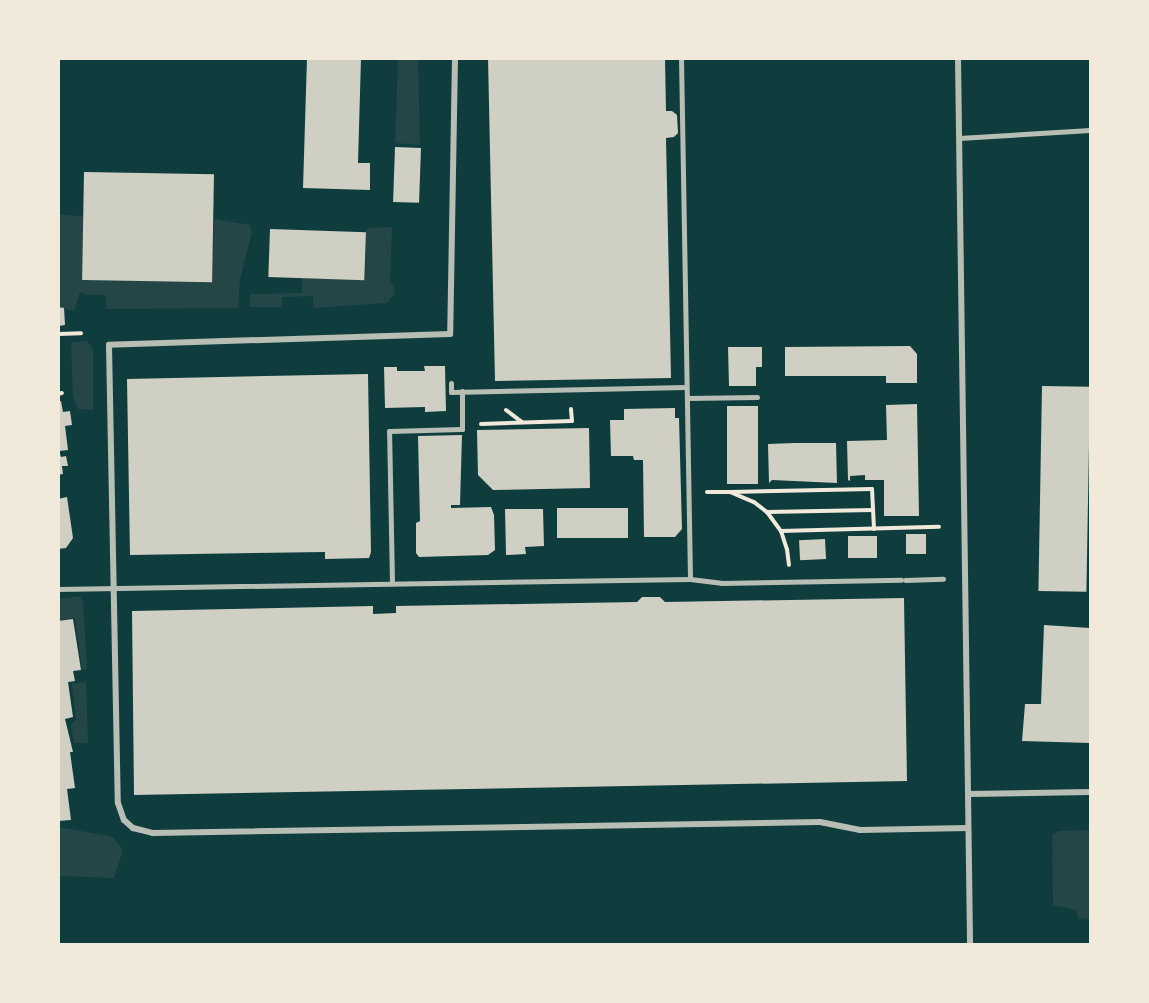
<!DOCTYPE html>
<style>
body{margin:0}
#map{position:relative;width:1149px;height:1003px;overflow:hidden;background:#0f3d3e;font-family:Montserrat,sans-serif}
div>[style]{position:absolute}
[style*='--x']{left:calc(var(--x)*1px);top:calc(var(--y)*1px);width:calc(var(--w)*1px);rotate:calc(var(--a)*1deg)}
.green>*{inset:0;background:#244646}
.building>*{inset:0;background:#cfcfc3;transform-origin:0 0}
.path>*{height:4px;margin:-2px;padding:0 2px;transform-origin:2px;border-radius:2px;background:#f1e9da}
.service>*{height:4.5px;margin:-2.25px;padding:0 2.25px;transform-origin:2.25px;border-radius:2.25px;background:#b8beb3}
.pedestrian>*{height:5px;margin:-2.5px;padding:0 2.5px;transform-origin:2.5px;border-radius:2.5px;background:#b8beb3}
.minor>*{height:6px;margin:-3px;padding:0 3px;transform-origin:3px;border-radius:3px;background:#b8beb3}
span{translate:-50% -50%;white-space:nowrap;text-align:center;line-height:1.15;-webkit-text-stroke:4.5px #f1e9da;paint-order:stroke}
.frame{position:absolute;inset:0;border:60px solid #f1e9da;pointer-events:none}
</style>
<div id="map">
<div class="green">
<i style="clip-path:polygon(398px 59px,418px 59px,420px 145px,395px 143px)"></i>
<i style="clip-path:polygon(60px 215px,83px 216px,83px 280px,212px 282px,214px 219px,250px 225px,252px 232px,240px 280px,238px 308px,106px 309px,106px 295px,86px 295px,80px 292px,74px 311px,59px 307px)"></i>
<i style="clip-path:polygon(392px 227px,390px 282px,394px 285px,395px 293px,387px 303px,313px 308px,313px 296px,282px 297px,282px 307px,250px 307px,250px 294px,302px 293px,302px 278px,365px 280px,366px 231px,369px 228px)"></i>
<i style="clip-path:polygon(87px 341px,93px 350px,93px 410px,78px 409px,73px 397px,71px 342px)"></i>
<i style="clip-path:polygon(79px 596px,83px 601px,87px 669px,82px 670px,75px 618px,60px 620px,58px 614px,59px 599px)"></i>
<i style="clip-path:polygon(86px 682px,88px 743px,74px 743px,71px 725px,76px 720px,72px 684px)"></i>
<i style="clip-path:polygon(59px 827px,113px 837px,123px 850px,114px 878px,59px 876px)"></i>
<i style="clip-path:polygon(1090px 830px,1090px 918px,1078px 919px,1077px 910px,1053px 905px,1052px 835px,1059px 831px)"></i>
</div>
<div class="building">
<i style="clip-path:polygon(307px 58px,361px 58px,358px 163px,370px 163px,370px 190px,303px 188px)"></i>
<i style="clip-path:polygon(488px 58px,665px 58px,666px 111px,672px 111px,677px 115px,678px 133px,674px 137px,666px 138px,671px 378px,495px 381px)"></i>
<i style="left:395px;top:147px;width:26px;height:55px;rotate:2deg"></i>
<i style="left:84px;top:172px;width:130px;height:108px;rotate:1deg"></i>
<i style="left:270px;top:229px;width:96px;height:48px;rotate:2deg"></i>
<i style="clip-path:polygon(58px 307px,64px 308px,65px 325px,58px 326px)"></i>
<i style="clip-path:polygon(910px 346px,917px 354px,917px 383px,886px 383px,886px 376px,785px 376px,785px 347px)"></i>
<i style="clip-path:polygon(728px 347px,762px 347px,762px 367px,756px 367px,756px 386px,729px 386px)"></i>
<i style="clip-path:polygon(424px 366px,445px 366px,446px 411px,425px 412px,425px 407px,385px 408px,384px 367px,397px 367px,397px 371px,425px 371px)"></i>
<i style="clip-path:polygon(368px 374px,371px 552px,369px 558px,325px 559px,325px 552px,130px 555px,127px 379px)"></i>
<i style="left:1042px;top:386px;width:48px;height:205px;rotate:1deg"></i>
<i style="clip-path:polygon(61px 401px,63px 412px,70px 411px,72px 425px,65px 426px,68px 450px,59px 451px,61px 457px,66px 456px,68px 466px,62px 466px,63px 474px,58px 475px,58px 402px)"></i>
<i style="clip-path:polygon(917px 404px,919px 516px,884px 516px,884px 480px,865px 480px,865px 475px,850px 476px,850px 481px,848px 480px,847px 441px,887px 440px,886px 405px)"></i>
<i style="left:727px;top:406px;width:31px;height:78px"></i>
<i style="clip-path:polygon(675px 408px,675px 418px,679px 418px,682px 529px,675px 537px,644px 537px,643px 460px,634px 460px,633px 456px,611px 456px,610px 420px,624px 420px,624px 409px)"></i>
<i style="clip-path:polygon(589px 428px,590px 488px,493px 490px,478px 475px,477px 430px)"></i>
<i style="clip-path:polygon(462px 435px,460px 505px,451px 505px,451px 508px,491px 507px,494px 515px,495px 550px,488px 555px,419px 557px,416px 553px,416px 523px,420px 521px,418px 436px)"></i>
<i style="clip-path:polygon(795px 443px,836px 443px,837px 483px,772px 480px,769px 483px,768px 444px)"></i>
<i style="clip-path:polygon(67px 497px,73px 538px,66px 548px,58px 549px,58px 499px)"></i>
<i style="left:557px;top:508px;width:71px;height:30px"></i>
<i style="clip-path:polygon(505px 509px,543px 509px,544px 546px,525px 547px,526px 554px,506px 555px)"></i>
<i style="left:926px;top:534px;width:20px;height:20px;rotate:90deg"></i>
<i style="left:848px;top:536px;width:29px;height:22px"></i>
<i style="left:825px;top:539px;width:20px;height:26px;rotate:87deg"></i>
<i style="clip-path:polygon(642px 597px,660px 597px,665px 602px,904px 598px,907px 781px,134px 795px,132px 611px,373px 606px,373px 614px,396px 613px,396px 606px,637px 602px)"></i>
<i style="clip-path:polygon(73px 619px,81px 670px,73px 671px,75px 681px,68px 682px,73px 717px,65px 719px,73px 752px,70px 752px,75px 788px,67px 789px,71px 820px,58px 821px,58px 621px)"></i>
<i style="clip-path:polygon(1044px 625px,1090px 628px,1090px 743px,1022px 741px,1025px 704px,1041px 704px)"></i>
</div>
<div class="path">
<i style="--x:58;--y:334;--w:23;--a:-2"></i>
<i style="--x:58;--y:394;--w:4;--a:-14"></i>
<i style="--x:506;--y:410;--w:20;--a:37"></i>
<i style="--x:481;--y:424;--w:91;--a:-1.9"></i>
<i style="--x:572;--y:421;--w:12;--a:-95"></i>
<i style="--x:707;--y:492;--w:23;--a:0"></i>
<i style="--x:730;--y:492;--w:26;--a:23"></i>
<i style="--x:754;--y:502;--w:16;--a:38"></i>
<i style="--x:767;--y:512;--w:24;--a:54"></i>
<i style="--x:781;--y:531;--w:19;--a:72"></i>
<i style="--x:787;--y:549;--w:16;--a:83"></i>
<i style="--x:730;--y:492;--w:142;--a:-1.2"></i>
<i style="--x:872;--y:489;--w:40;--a:87.1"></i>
<i style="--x:767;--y:512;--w:106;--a:-1.1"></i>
<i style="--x:781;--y:531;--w:158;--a:-1.5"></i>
</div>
<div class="service">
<i style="--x:959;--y:138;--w:131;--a:-3.5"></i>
</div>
<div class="pedestrian">
<i style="--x:681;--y:58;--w:521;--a:89.01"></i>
<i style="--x:451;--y:383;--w:9;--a:90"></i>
<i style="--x:451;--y:392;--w:235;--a:-1.2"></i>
<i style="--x:687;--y:398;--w:70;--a:-0.8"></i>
<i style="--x:905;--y:580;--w:38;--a:-2"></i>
<i style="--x:392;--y:583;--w:152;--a:-91.1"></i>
<i style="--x:389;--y:431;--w:73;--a:-1.6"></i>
<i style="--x:462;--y:429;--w:38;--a:-90"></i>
<i style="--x:58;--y:589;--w:632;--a:-0.91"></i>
<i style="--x:690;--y:579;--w:31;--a:7"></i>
<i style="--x:721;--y:583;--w:180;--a:-1"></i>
</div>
<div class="minor">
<i style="--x:455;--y:58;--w:276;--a:91"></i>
<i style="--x:450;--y:334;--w:341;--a:178.2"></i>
<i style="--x:109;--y:345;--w:458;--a:88.9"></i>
<i style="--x:118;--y:803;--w:18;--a:71"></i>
<i style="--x:124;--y:820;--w:12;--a:42"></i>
<i style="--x:133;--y:828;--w:21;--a:14"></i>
<i style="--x:153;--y:833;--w:667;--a:-0.94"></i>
<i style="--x:820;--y:822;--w:41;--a:11.3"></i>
<i style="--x:860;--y:830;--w:108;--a:-1.1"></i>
<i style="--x:958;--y:58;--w:886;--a:89.22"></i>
<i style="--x:968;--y:794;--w:122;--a:-0.9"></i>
</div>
<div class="frame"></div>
</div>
